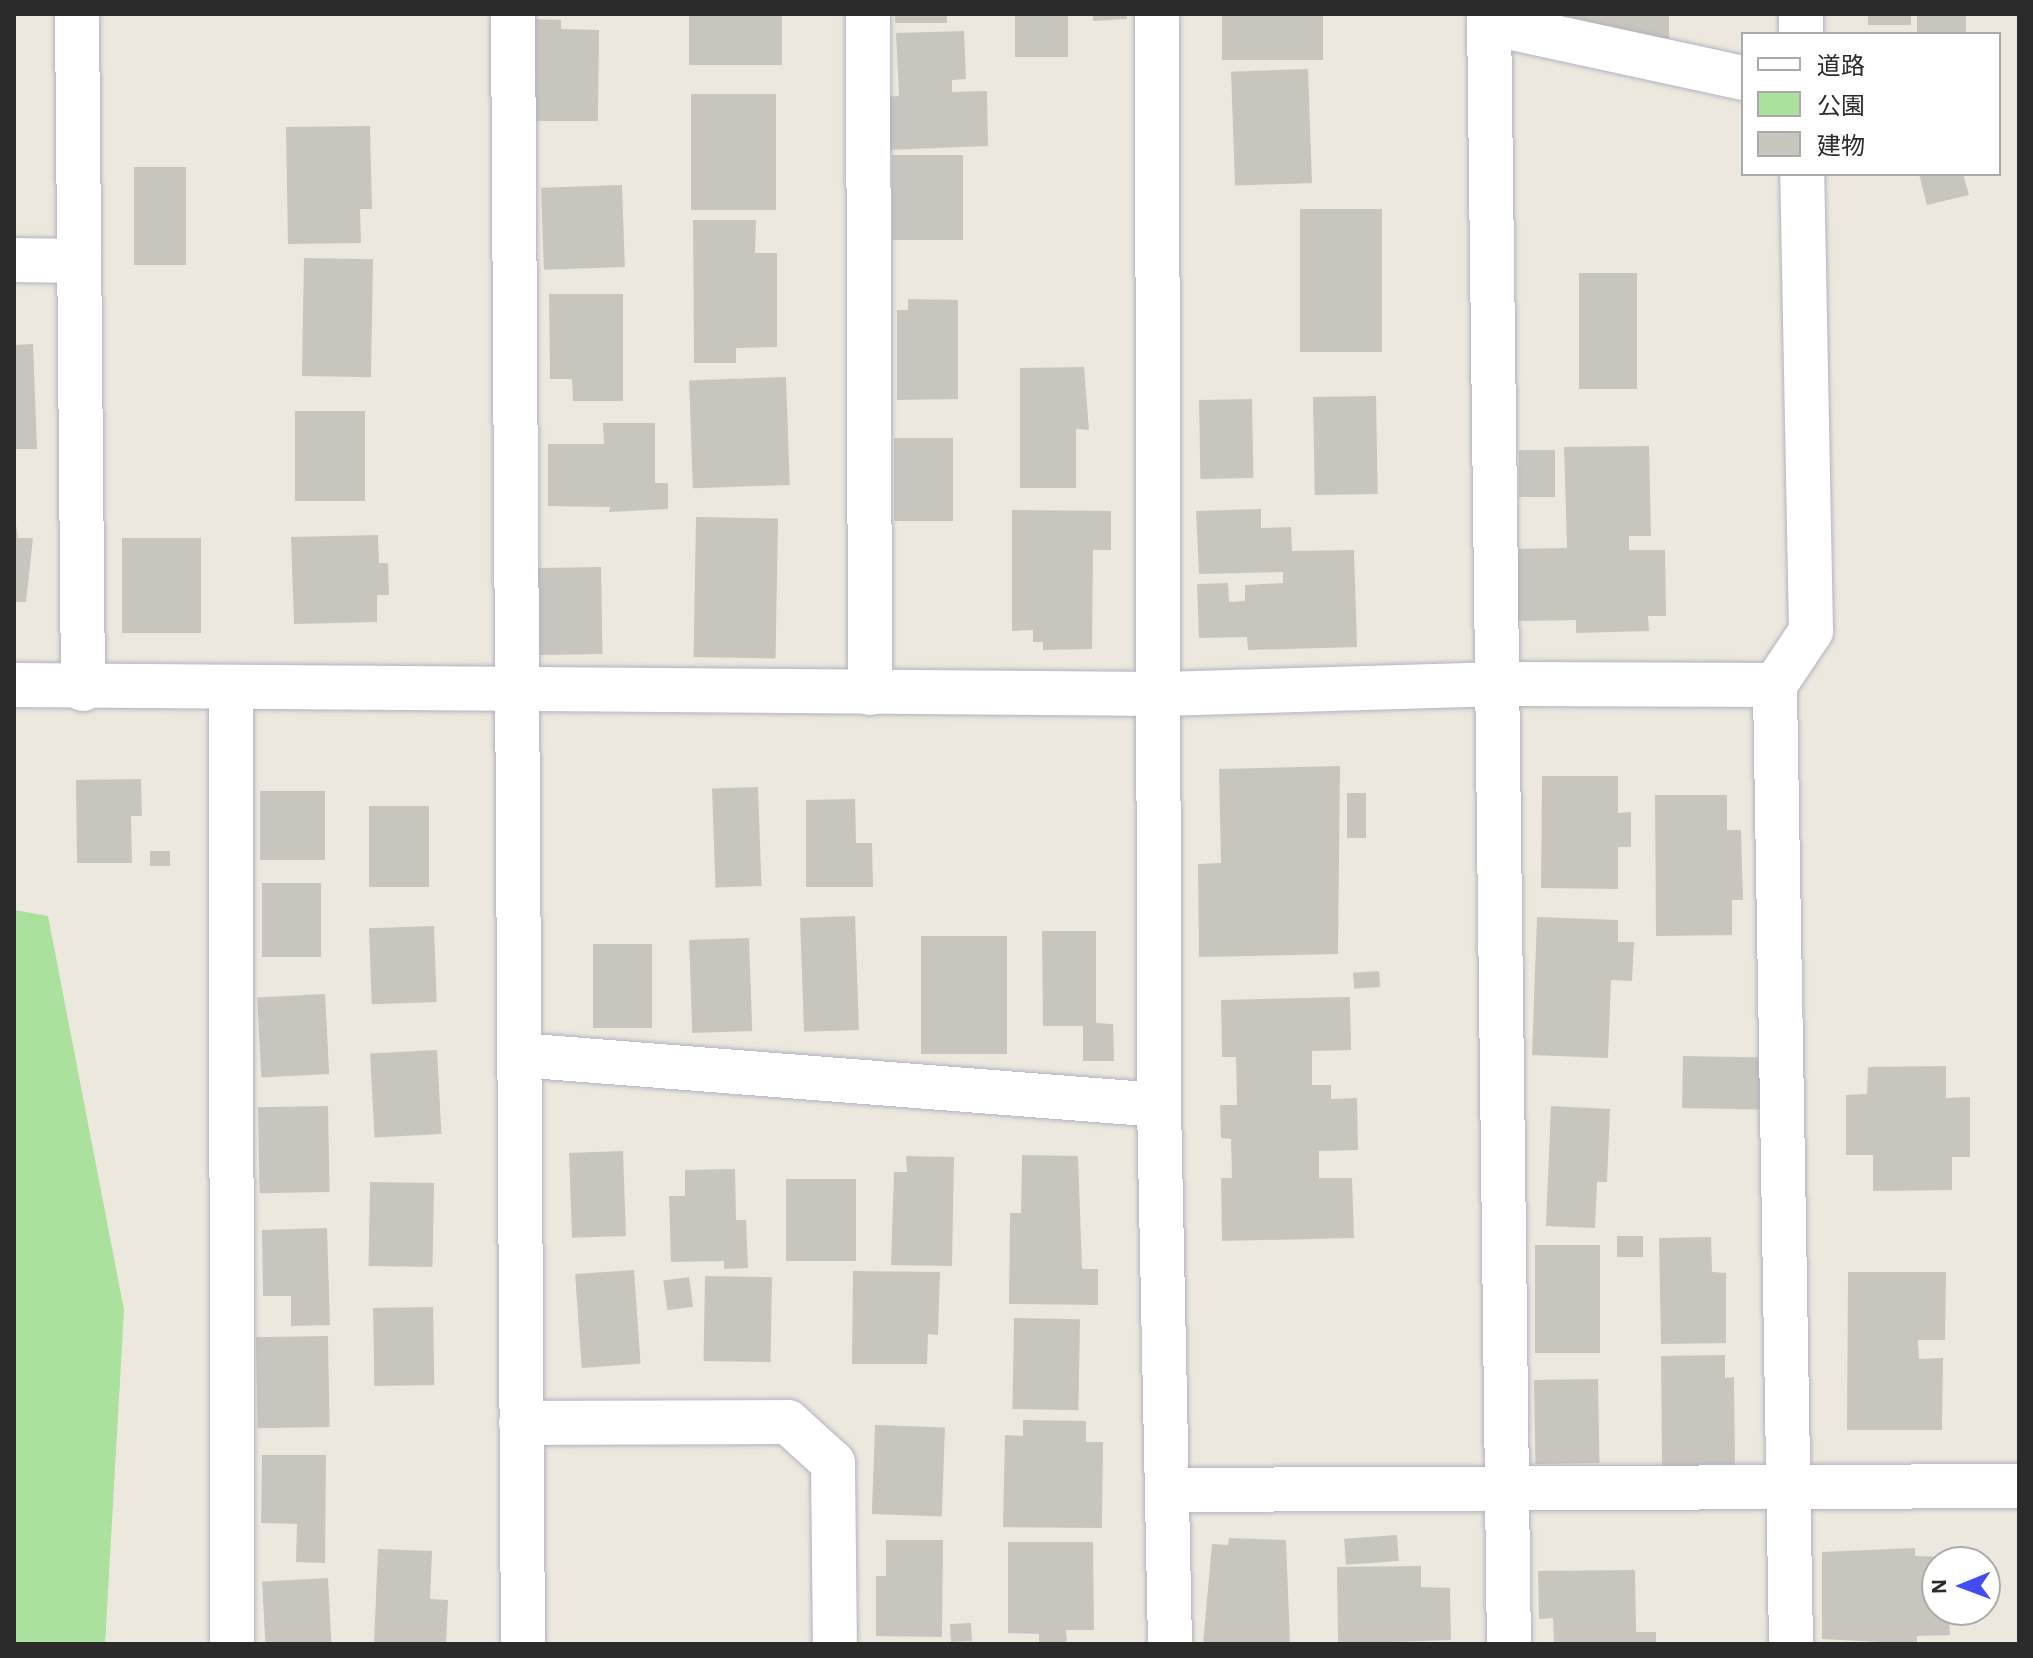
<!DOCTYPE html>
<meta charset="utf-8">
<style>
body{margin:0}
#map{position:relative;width:2033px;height:1658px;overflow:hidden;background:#ece8de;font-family:"Alegreya Sans","Noto Sans JP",sans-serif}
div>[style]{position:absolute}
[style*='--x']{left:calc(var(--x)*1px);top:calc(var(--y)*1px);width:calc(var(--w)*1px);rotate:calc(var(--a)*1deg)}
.green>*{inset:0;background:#aae19c}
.building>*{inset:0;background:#c8c6bc;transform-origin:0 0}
.roads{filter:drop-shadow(0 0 2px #b1b2be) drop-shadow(0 0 2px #b1b2be)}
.street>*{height:44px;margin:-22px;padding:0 22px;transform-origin:22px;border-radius:22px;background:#fff}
span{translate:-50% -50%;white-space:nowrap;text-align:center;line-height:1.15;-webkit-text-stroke:6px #fff;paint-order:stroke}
.frame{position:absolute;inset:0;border:16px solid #2b2b2b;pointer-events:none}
.legend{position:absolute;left:1741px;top:32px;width:260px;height:144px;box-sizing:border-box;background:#fff;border:2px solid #aaa;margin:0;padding:10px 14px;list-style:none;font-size:24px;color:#2b2b2b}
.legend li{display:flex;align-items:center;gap:16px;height:40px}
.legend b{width:40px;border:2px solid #aaa}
.north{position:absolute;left:1921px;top:1546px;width:80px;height:80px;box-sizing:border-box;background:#fff;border:2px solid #aaa;border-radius:50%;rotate:269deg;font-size:22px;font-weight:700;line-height:32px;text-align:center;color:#2b2b2b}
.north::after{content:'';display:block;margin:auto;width:28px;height:36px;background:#434bf4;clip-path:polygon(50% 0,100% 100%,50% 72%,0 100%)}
</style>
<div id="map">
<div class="green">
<i style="clip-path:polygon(14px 910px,48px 916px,124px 1310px,105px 1644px,14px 1644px)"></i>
</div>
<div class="building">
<i style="left:689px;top:14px;width:93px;height:51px"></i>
<i style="left:895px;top:14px;width:52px;height:9px"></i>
<i style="left:1015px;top:14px;width:53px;height:43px"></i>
<i style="clip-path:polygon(1093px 14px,1126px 14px,1127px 19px,1093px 21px)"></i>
<i style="left:1222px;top:14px;width:101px;height:46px"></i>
<i style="clip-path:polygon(1551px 14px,1669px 14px,1669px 50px)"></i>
<i style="left:1868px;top:14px;width:43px;height:11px"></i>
<i style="left:1917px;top:14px;width:49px;height:20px"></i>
<i style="clip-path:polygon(534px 19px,561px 20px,561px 29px,599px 30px,598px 121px,536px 121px)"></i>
<i style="clip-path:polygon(964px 31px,966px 79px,952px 80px,952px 92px,987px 91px,988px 146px,886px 150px,884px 97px,899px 96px,896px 33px)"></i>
<i style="left:1308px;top:69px;width:114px;height:77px;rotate:88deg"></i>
<i style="left:776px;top:94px;width:116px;height:85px;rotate:90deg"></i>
<i style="clip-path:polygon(370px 126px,372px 209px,360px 209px,361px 243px,288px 244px,286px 127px)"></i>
<i style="left:963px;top:155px;width:85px;height:71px;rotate:90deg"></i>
<i style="left:134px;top:167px;width:52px;height:98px"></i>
<i style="clip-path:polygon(1919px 174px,1963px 174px,1969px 195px,1927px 205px)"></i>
<i style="left:622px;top:185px;width:82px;height:81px;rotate:88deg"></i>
<i style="left:1382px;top:209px;width:143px;height:82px;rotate:90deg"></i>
<i style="clip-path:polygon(693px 220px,756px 220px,755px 253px,777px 253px,777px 347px,736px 348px,736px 363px,694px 363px)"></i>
<i style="left:304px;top:258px;width:69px;height:118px;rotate:1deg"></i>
<i style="left:1637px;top:273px;width:116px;height:58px;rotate:90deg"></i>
<i style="clip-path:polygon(549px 294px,623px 294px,623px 401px,573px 401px,572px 379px,550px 379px)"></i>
<i style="clip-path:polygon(908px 299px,958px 300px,958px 399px,897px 400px,897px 310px,908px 310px)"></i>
<i style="clip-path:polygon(33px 344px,37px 449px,14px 449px,14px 345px)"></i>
<i style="clip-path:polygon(1084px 367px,1089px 430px,1076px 429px,1076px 488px,1020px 488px,1020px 368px)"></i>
<i style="left:786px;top:377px;width:108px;height:97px;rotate:88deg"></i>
<i style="left:1376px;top:396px;width:98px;height:63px;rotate:89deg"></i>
<i style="left:1252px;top:399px;width:79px;height:53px;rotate:89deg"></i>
<i style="left:365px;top:411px;width:90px;height:70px;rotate:90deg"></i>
<i style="clip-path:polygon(603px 423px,655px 423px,655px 483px,668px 483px,668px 509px,609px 512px,610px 507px,548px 506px,548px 444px,604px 444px)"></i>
<i style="left:894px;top:438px;width:59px;height:83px"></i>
<i style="clip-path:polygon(1649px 446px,1651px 536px,1629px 536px,1629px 550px,1665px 550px,1666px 616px,1648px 616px,1649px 631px,1576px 633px,1576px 620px,1518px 621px,1517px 549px,1567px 548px,1564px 447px)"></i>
<i style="left:1519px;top:450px;width:36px;height:47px"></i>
<i style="clip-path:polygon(1261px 509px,1261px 528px,1291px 527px,1292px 551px,1354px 550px,1357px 647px,1248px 650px,1247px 637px,1199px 638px,1197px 584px,1228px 583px,1229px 602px,1245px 601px,1245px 585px,1283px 583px,1283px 572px,1199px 574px,1196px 511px)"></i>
<i style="clip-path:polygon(1012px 510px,1111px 511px,1111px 550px,1093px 550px,1092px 649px,1043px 650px,1043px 642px,1033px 642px,1033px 630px,1012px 631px)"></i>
<i style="clip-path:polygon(14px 512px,18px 538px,33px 538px,26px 602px,14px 602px)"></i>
<i style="left:696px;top:517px;width:82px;height:140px;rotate:1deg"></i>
<i style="clip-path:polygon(378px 535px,379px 563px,388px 563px,389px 595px,377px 595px,377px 622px,294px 624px,291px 537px)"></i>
<i style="left:122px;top:538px;width:79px;height:95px"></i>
<i style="left:601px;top:567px;width:87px;height:63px;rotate:89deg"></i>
<i style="clip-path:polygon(1340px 766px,1338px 954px,1199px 957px,1198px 864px,1221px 863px,1219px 769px)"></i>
<i style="clip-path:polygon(1542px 776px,1618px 776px,1618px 813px,1631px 812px,1631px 847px,1618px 847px,1618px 889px,1541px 888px)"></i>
<i style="clip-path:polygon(141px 779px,142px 816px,131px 816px,132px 863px,77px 863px,76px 780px)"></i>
<i style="left:758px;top:787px;width:99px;height:46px;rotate:88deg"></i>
<i style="left:260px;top:791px;width:65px;height:69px"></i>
<i style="left:1347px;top:793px;width:19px;height:45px"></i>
<i style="clip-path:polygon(1655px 795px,1727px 795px,1727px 830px,1741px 830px,1743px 900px,1732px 900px,1732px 935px,1656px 936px)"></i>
<i style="clip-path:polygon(855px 799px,856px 843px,872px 843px,873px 887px,806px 887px,806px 800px)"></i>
<i style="left:369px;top:806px;width:60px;height:81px"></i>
<i style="left:170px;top:851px;width:15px;height:20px;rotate:90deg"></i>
<i style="left:262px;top:883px;width:59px;height:74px"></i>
<i style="left:855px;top:916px;width:114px;height:55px;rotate:88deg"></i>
<i style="clip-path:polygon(1537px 917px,1618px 920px,1618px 942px,1634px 942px,1632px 981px,1611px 980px,1608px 1058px,1532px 1055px)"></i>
<i style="left:434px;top:926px;width:76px;height:65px;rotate:88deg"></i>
<i style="clip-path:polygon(1042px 931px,1096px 931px,1096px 1023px,1113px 1024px,1114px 1061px,1083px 1061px,1083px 1026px,1043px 1026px)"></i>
<i style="left:1007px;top:936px;width:118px;height:86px;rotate:90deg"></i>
<i style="left:749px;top:938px;width:93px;height:60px;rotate:88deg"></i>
<i style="left:593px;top:944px;width:59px;height:84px"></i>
<i style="left:1379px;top:971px;width:16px;height:26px;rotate:86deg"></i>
<i style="left:325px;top:994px;width:80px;height:68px;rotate:87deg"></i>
<i style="clip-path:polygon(1350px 997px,1351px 1050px,1312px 1051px,1312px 1085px,1331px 1085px,1331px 1099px,1357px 1098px,1358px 1150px,1319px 1151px,1319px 1178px,1352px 1178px,1354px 1238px,1222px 1241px,1221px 1178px,1232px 1178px,1231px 1139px,1221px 1138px,1220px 1105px,1237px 1105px,1236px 1057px,1222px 1057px,1221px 1000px)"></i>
<i style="left:437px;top:1050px;width:84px;height:67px;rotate:87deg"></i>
<i style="left:1683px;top:1056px;width:81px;height:52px;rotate:1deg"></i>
<i style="clip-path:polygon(1946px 1066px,1946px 1098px,1970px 1097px,1970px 1157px,1952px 1157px,1952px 1190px,1873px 1191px,1873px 1155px,1846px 1155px,1846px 1095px,1867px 1094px,1868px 1067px)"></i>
<i style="left:328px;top:1106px;width:86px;height:70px;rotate:89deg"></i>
<i style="clip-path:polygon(1551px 1106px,1610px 1109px,1607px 1182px,1597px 1182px,1595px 1228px,1546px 1226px)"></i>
<i style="left:623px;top:1151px;width:85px;height:54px;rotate:88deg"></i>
<i style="clip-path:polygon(1022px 1155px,1078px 1156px,1082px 1269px,1098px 1269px,1098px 1305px,1009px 1304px,1010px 1213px,1021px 1213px)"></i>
<i style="clip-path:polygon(906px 1156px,954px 1157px,952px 1266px,891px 1265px,894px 1172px,907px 1172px)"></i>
<i style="clip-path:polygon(735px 1169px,736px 1220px,746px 1220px,748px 1268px,724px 1269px,724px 1261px,671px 1262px,669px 1196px,685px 1196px,685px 1170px)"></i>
<i style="left:786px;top:1179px;width:70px;height:82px"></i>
<i style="left:370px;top:1182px;width:64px;height:84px;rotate:1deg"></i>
<i style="clip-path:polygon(327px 1228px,330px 1325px,291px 1326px,291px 1296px,263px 1296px,262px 1230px)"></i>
<i style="left:1643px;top:1236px;width:21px;height:26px;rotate:90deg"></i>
<i style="clip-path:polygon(1711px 1237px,1712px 1272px,1726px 1273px,1726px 1343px,1661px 1344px,1659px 1238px)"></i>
<i style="left:1535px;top:1245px;width:65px;height:108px"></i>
<i style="left:634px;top:1270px;width:94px;height:59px;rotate:86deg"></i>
<i style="clip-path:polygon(853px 1271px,940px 1272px,938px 1335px,928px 1334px,927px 1364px,852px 1364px)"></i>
<i style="clip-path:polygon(1848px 1272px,1946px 1272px,1945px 1340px,1918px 1340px,1919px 1359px,1943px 1358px,1942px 1430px,1847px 1430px)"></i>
<i style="left:705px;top:1276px;width:67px;height:85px;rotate:1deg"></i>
<i style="left:689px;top:1277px;width:30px;height:26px;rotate:82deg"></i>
<i style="left:433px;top:1307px;width:78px;height:60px;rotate:89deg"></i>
<i style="left:1014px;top:1318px;width:66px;height:91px;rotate:1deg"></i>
<i style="left:328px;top:1336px;width:91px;height:72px;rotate:89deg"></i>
<i style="clip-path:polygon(1725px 1355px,1725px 1378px,1734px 1377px,1735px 1469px,1662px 1470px,1661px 1356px)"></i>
<i style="left:1598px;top:1379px;width:84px;height:64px;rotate:89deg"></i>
<i style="clip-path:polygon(1023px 1420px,1086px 1421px,1086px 1442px,1103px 1442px,1102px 1528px,1003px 1527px,1005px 1435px,1023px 1436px)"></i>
<i style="left:875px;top:1425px;width:70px;height:89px;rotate:2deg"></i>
<i style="clip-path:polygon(262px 1455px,326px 1455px,325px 1563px,296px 1562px,297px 1524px,261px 1523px)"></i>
<i style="left:1397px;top:1535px;width:26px;height:53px;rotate:86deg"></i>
<i style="clip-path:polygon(1229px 1538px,1286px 1540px,1290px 1644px,1203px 1644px,1212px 1544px,1228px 1545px)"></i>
<i style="clip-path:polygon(886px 1540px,943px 1540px,942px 1637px,876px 1636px,876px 1576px,886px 1576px)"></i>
<i style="clip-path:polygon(1008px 1542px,1093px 1542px,1094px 1630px,1066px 1630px,1067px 1644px,1039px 1644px,1039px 1634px,1008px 1633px)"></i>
<i style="clip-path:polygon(1915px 1548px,1915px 1556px,1946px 1557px,1937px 1562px,1937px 1610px,1949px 1610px,1950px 1635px,1917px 1636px,1917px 1644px,1822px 1639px,1822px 1552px)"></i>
<i style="clip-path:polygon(378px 1549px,432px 1551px,430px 1599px,448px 1600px,446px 1644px,374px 1644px)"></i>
<i style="clip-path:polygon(1421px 1566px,1421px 1587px,1450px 1588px,1451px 1640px,1338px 1644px,1337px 1567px)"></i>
<i style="clip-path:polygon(1635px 1570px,1636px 1632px,1656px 1632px,1656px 1644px,1554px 1644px,1553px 1618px,1539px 1619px,1538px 1571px)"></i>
<i style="left:328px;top:1578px;width:66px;height:66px;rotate:87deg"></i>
<i style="left:971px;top:1623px;width:18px;height:21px;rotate:87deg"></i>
</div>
<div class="roads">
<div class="street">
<i style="--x:77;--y:14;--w:675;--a:89.49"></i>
<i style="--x:513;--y:14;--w:1630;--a:89.65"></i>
<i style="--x:868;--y:14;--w:679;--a:89.83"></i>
<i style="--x:1157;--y:14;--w:1091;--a:89.89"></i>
<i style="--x:1159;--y:1105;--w:539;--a:88.83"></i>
<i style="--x:1489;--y:14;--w:1630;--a:89.3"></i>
<i style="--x:1489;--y:23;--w:260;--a:12.2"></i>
<i style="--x:1801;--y:34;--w:20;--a:-90"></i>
<i style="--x:14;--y:260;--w:65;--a:0.9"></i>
<i style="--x:14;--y:685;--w:1148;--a:0.45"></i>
<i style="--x:1162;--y:694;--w:339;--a:-1.7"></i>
<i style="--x:1501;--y:684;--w:274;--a:0.2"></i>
<i style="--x:231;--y:689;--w:955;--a:89.94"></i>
<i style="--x:519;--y:1055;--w:642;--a:4.47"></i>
<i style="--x:521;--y:1423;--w:267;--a:-0.2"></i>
<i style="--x:788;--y:1422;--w:61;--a:42.3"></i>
<i style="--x:833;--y:1463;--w:181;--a:89.4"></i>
<i style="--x:1170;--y:1490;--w:849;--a:-0.27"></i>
<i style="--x:1791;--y:1644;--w:959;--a:-90.96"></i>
<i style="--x:1775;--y:685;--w:65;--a:-56.3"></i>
<i style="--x:1811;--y:631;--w:457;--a:-91.1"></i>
</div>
</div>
<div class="frame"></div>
<ul class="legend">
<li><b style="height:10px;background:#fff"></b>道路</li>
<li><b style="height:22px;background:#aae19c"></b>公園</li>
<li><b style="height:22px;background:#c8c6bc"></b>建物</li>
</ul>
<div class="north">N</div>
</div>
